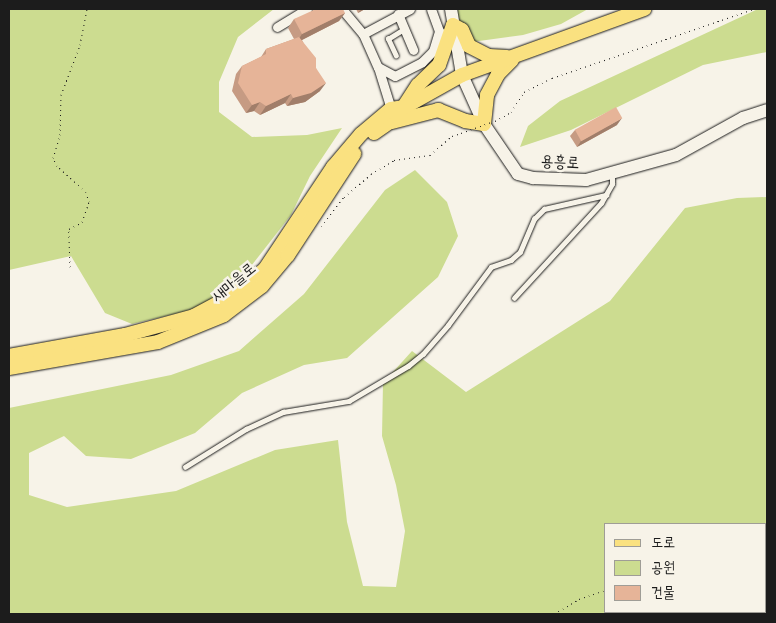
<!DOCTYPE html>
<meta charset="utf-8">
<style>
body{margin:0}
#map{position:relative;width:776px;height:623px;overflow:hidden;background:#f7f3e8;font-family:"Balsamiq Sans","Poor Story",sans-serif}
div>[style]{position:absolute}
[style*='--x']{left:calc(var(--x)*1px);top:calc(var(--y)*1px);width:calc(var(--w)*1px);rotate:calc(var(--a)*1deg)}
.green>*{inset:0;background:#ccdc90}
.path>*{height:1px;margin-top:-0.5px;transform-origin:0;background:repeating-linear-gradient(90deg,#1c1c1c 0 1px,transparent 0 5px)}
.roads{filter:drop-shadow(0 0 1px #1c1c1c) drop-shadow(0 0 1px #1c1c1c)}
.lane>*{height:4.5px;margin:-2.25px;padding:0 2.25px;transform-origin:2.25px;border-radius:2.25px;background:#f7f3e8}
.street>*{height:9px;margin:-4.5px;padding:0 4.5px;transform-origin:4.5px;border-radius:4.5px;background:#f7f3e8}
.secondary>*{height:12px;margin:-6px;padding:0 6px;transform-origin:6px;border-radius:6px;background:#f7f3e8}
.primary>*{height:14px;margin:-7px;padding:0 7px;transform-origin:7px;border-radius:7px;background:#fae180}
.path-bridge>*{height:1px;margin-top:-0.5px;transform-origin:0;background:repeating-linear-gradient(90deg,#1c1c1c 0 1px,transparent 0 5px)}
.wall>*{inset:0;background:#c69b83}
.shaded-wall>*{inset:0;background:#a17e6a}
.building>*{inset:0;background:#e6b498;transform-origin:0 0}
span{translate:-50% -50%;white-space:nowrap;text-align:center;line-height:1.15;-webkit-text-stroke:5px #f7f3e8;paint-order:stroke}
.street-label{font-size:16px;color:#1c1c1c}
.frame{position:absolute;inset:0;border:10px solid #1c1c1c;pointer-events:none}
.legend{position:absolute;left:604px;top:523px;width:162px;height:90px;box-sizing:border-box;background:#f7f3e8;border:1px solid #9f9d96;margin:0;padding:6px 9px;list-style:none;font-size:15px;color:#1c1c1c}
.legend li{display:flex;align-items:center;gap:10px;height:25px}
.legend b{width:25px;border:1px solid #9f9d96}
</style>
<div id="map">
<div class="green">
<i style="clip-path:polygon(9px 9px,274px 9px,238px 37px,219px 82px,219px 112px,252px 137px,307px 135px,342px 128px,310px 176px,291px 215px,241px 279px,204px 307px,132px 324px,105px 313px,71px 256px,9px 270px)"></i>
<i style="clip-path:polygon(455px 9px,588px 9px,561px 24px,523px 35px,457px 44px)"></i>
<i style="clip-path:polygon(758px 9px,767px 9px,767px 52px,703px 65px,571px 130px,520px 147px,528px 126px,560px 101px)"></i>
<i style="clip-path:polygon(evenodd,415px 170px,447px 202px,458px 236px,438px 277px,347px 358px,304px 365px,242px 393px,195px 433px,131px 459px,86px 456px,64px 436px,29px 453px,29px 495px,67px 507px,176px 491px,275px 450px,338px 440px,347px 522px,363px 586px,396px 587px,405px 531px,396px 485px,382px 436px,383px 383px,412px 351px,466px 392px,610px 301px,685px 208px,737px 198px,767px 197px,767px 614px,9px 614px,9px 408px,171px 375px,239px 351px,304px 294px,385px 190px,415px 170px,605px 524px,765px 524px,765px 612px,605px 612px,605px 524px)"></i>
</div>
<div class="path">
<i style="--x:495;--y:121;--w:18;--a:-29"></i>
<i style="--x:511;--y:112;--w:24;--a:-57"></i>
<i style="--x:524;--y:92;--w:31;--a:-27"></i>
<i style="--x:552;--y:78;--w:213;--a:-18.9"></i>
<i style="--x:321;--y:226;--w:37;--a:-52"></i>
<i style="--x:344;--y:197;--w:35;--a:-40"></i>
<i style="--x:371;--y:174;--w:27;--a:-31"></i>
<i style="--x:394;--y:160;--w:36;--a:-8"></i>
<i style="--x:430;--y:155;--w:29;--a:-41"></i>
<i style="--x:452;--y:136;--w:9;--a:-18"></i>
<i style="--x:70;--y:267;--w:38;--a:-92"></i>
<i style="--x:69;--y:229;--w:15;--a:-28"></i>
<i style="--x:82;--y:222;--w:21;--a:-71"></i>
<i style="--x:89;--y:202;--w:10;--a:-107"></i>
<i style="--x:86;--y:192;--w:39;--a:-138"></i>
<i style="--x:57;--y:166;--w:9;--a:-117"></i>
<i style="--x:53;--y:158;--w:24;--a:-73"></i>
<i style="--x:60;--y:135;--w:40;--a:-88.6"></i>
<i style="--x:61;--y:95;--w:53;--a:-69.2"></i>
<i style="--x:80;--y:45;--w:37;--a:-79"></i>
<i style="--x:654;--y:612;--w:4;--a:27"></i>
<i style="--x:554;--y:614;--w:29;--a:-31"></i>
<i style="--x:579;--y:599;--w:28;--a:-19"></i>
</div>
<div class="roads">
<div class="lane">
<i style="--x:396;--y:56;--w:19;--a:-115"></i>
<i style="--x:388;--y:39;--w:19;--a:-32"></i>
<i style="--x:514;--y:298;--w:129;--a:-47.5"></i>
<i style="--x:601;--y:203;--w:22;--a:-60"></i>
<i style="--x:612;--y:184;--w:10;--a:-90"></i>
<i style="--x:185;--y:467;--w:72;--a:-31.9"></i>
<i style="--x:246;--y:429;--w:41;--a:-24.7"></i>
<i style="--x:283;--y:412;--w:67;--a:-9.5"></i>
<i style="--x:349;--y:401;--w:69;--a:-30.7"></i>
<i style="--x:408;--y:366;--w:19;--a:-39"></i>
<i style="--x:423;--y:354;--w:38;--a:-49"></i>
<i style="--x:448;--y:325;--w:72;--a:-53.4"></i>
<i style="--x:491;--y:267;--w:21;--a:-19"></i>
<i style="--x:511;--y:260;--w:12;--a:-42"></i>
<i style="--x:520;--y:252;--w:36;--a:-67"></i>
<i style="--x:534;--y:219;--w:14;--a:-45"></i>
<i style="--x:544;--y:209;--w:64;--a:-12.7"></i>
</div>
<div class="street">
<i style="--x:342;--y:9;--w:33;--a:50"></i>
<i style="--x:410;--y:9;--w:53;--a:152"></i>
<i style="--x:363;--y:34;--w:36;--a:66"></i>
<i style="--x:378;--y:67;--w:19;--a:28"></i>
<i style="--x:395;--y:76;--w:30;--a:-27"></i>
<i style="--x:422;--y:62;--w:16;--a:-45"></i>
<i style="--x:433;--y:51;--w:21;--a:-73"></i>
<i style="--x:439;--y:31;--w:23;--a:-110"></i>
<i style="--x:398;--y:14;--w:39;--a:67"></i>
<i style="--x:277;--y:27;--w:35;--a:-31"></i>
<i style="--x:378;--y:67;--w:44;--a:72.8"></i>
</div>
<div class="secondary">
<i style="--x:451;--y:9;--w:67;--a:80.5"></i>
<i style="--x:462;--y:75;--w:54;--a:65.8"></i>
<i style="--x:484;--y:124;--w:60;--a:55.8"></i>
<i style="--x:518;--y:174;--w:16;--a:15"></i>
<i style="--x:533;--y:178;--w:53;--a:2.2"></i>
<i style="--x:586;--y:180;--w:93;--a:-15.5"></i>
<i style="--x:676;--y:155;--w:77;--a:-28.9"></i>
<i style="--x:743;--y:118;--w:25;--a:-18"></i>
</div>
<div class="primary">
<i style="--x:392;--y:122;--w:48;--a:-14.6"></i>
<i style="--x:438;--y:110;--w:29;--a:22"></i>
<i style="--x:465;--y:121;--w:19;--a:9"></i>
<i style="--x:484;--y:124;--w:29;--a:-84"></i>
<i style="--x:487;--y:95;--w:24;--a:-62"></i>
<i style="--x:498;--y:74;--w:20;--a:-45"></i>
<i style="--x:374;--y:133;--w:28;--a:-35"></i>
<i style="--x:397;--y:117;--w:38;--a:-57"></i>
<i style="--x:418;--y:85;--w:29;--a:-44"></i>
<i style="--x:439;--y:65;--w:42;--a:-70.7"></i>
<i style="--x:453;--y:25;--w:10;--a:29"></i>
<i style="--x:462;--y:30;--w:17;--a:66"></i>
<i style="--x:469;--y:46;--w:22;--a:27"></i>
<i style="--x:489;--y:56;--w:18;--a:3"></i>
<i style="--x:9;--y:356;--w:118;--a:-10.3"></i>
<i style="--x:125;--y:335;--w:72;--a:-15.4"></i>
<i style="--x:194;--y:316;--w:44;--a:-28.3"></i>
<i style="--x:233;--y:295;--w:41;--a:-39.1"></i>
<i style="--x:265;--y:269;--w:123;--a:-56.3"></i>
<i style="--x:333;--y:167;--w:43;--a:-49.7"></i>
<i style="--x:361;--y:134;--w:39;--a:-40"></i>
<i style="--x:391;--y:109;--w:14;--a:-8"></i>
<i style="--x:405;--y:107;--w:65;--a:-29.3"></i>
<i style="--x:462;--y:75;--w:194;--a:-19.9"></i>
<i style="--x:9;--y:368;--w:151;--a:-9.9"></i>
<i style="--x:158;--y:342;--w:71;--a:-22.2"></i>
<i style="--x:224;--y:315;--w:48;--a:-37.3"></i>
<i style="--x:262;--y:286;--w:40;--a:-50"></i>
<i style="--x:288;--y:255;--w:121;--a:-56.8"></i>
</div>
</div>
<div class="path-bridge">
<i style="--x:461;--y:133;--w:35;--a:-20"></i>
</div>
<div class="wall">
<i style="clip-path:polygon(356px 9px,365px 9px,358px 13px)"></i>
<i style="clip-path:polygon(345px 13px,339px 21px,302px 40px,316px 68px,320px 91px,305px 102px,287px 106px,285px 103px,260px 115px,254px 111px,246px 113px,232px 91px,236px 74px,242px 66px,261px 57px,266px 49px,294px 39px,288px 28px,294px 19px)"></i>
<i style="clip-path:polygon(617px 125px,577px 147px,570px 136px,575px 130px)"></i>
</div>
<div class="shaded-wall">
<i style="clip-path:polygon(361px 9px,365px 9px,358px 13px)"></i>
<i style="clip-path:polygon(345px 13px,339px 21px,296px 43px,302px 34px)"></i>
<i style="clip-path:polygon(326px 83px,320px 91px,305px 102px,287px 106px,293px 98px)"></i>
<i style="clip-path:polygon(291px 94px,285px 103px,260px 115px,266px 106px)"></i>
<i style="clip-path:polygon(260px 102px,254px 111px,246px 113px,252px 105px)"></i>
<i style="clip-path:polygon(622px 118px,617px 125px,577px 147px,581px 141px)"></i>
</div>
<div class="building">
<i style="clip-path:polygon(316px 9px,343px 9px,345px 13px,302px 34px,294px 19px)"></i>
<i style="clip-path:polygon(299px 37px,316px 58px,316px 68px,326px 83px,311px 93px,293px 98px,291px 94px,266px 106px,260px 102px,252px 105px,238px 83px,242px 66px,266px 54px,266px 49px)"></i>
<i style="left:616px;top:107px;width:13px;height:47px;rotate:61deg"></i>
</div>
<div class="street-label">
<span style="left:560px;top:163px;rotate:3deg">용흥로</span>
<span style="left:234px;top:283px;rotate:-39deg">새마을로</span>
</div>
<div class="frame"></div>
<ul class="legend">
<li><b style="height:6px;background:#fae180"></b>도로</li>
<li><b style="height:14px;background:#ccdc90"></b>공원</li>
<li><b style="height:14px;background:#e6b498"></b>건물</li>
</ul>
</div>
